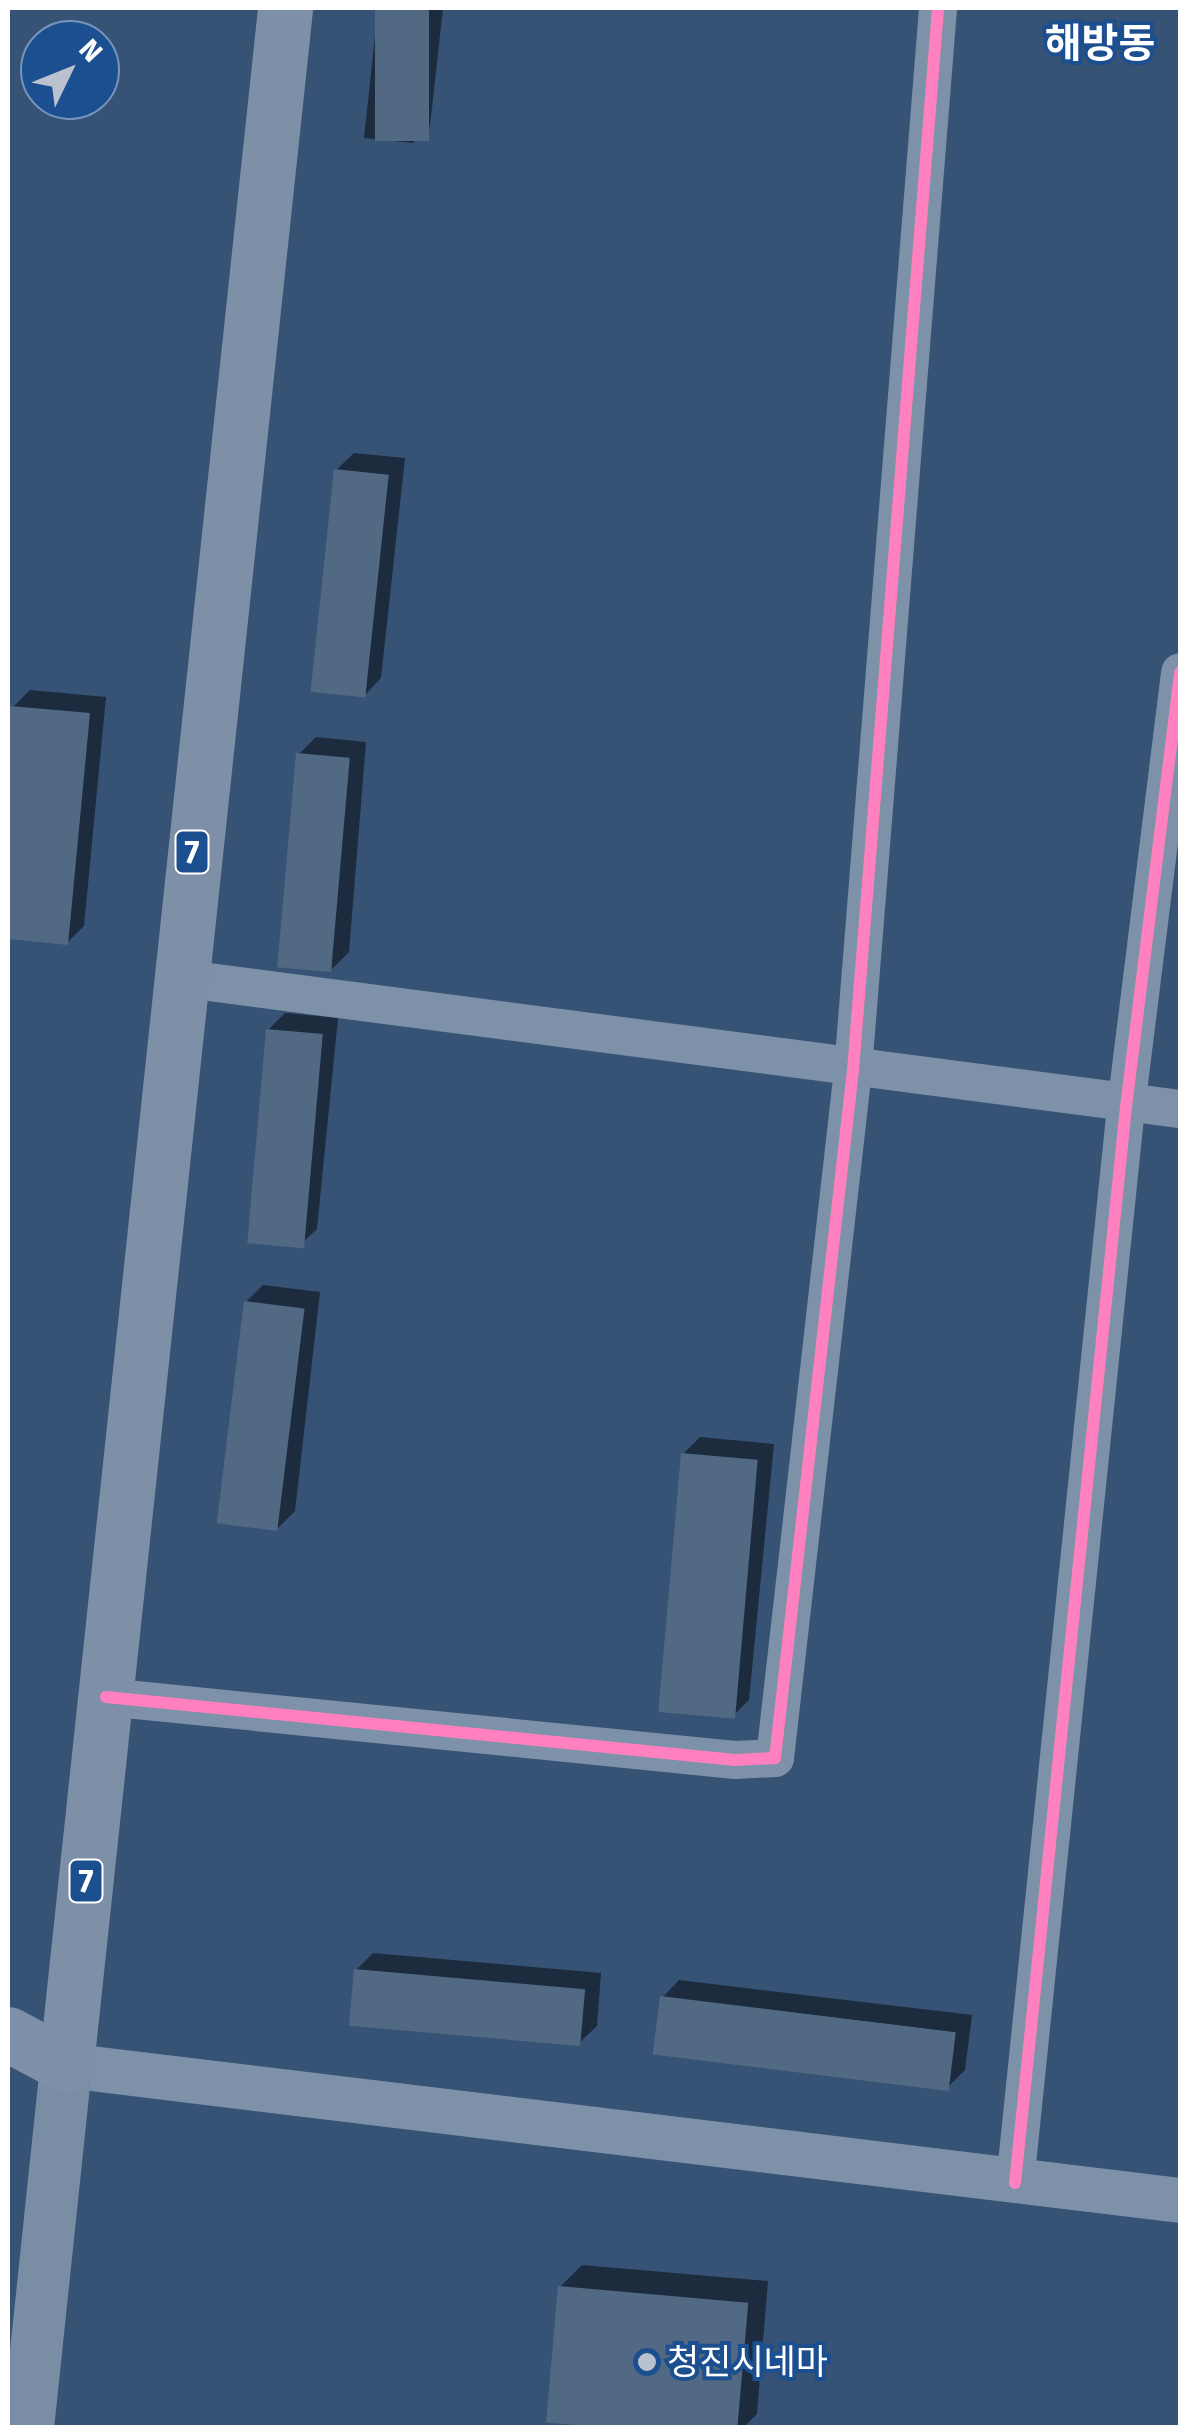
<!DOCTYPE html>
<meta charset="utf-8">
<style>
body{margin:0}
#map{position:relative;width:1188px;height:2435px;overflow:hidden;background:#365274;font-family:"Fira Sans","Noto Sans KR",sans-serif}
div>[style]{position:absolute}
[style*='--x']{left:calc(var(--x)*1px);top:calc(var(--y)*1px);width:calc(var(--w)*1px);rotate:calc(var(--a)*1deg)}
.shadow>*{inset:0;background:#0007}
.building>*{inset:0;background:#526984;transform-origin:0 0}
.minor>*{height:38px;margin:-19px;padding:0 19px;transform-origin:19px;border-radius:19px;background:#7d92a8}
.tertiary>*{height:45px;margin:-22.5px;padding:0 22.5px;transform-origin:22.5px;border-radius:22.5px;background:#7d92a8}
.secondary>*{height:52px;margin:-26px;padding:0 26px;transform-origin:26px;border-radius:26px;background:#798da4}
.trunk>*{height:55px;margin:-27.5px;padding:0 27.5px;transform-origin:27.5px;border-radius:27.5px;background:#7e90a7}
.cycleway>*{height:12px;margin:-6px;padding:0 6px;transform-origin:6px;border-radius:6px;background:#ff80c0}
.dots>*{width:28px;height:28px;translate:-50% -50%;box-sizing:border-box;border:5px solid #1b4f8f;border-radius:50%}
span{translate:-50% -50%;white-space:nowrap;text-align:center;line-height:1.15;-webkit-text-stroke:8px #1b4f8f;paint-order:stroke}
.shield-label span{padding:2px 8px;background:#1b4f8f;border:2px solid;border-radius:8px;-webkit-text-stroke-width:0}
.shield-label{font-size:32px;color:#fff;font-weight:700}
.poi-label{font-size:35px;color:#fff}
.left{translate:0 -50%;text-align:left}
.quarter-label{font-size:40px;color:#fff;font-weight:700}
.frame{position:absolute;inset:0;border:10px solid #fff;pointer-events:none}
.north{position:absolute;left:20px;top:20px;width:100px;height:100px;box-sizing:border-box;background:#1b4f8f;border:2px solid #7695bc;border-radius:50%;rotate:47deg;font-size:28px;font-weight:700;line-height:40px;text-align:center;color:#fff}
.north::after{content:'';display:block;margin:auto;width:35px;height:45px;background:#b9c2ce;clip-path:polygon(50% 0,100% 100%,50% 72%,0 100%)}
</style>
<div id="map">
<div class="shadow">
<i style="clip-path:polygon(378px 8px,443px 8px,430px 126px,413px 143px,364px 138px)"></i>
<i style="clip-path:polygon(354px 453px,405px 458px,381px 678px,364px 696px,336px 470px)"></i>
<i style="clip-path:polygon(30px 690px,106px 697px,84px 926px,67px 943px,8px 937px,8px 762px,13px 707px)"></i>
<i style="clip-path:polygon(316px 737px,366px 742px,349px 952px,332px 969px,299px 754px)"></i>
<i style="clip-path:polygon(285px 1013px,338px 1018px,317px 1229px,299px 1246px,268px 1030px)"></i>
<i style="clip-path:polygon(263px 1285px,320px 1292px,295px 1511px,278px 1528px,246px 1302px)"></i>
<i style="clip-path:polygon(700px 1437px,774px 1444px,749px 1700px,732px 1717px,683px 1454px)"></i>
<i style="clip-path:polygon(373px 1953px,601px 1973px,597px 2026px,579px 2043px,356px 1970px)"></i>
<i style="clip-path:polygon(679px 1980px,972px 2015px,965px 2070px,948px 2087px,662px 1998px)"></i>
<i style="clip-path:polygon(582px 2265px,768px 2281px,757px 2414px,743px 2428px,549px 2420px,560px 2287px)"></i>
</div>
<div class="building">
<i style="left:375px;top:8px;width:54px;height:133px"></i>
<i style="left:334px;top:469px;width:55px;height:224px;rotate:6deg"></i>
<i style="clip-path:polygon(10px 706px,90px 713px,68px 945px,8px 939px)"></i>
<i style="left:296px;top:753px;width:54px;height:215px;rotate:5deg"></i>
<i style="left:266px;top:1029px;width:57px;height:215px;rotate:5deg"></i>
<i style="left:244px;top:1301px;width:61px;height:224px;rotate:7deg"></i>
<i style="left:681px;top:1453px;width:77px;height:260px;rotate:5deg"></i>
<i style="left:354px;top:1969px;width:232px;height:57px;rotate:5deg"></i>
<i style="left:660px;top:1996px;width:298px;height:59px;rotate:7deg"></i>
<i style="left:558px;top:2286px;width:191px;height:137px;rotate:5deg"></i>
</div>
<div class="minor">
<i style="--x:178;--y:978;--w:1011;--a:7.45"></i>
<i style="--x:106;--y:1697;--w:632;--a:5.72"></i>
<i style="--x:735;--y:1760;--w:40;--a:-2.9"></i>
<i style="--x:775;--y:1758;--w:692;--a:-83.53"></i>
<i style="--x:853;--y:1070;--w:1065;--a:-85.42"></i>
<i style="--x:1015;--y:2183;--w:1082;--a:-84.11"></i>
<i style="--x:1126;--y:1107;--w:438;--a:-82.9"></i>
</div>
<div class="tertiary">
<i style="--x:66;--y:2065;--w:1122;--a:6.91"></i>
</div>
<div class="secondary">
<i style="--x:28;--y:2428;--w:365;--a:-84"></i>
</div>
<div class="trunk">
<i style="--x:8;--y:2034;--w:66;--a:28.1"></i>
<i style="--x:66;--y:2065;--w:2069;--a:-83.92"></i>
</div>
<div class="cycleway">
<i style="--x:106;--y:1697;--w:632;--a:5.72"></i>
<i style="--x:735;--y:1760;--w:40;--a:-2.9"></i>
<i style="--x:775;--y:1758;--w:692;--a:-83.53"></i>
<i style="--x:853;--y:1070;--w:1065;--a:-85.42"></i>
<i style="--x:1015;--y:2183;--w:1082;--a:-84.11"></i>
<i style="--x:1126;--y:1107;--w:438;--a:-82.9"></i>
</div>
<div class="dots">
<i style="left:647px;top:2362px;background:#b9c2ce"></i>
</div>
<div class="shield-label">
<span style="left:192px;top:852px">7</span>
<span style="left:86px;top:1881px">7</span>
</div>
<div class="poi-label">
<span class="left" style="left:667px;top:2362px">청진시네마</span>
</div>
<div class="quarter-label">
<span style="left:1100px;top:44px">해방동</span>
</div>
<div class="frame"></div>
<div class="north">N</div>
</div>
